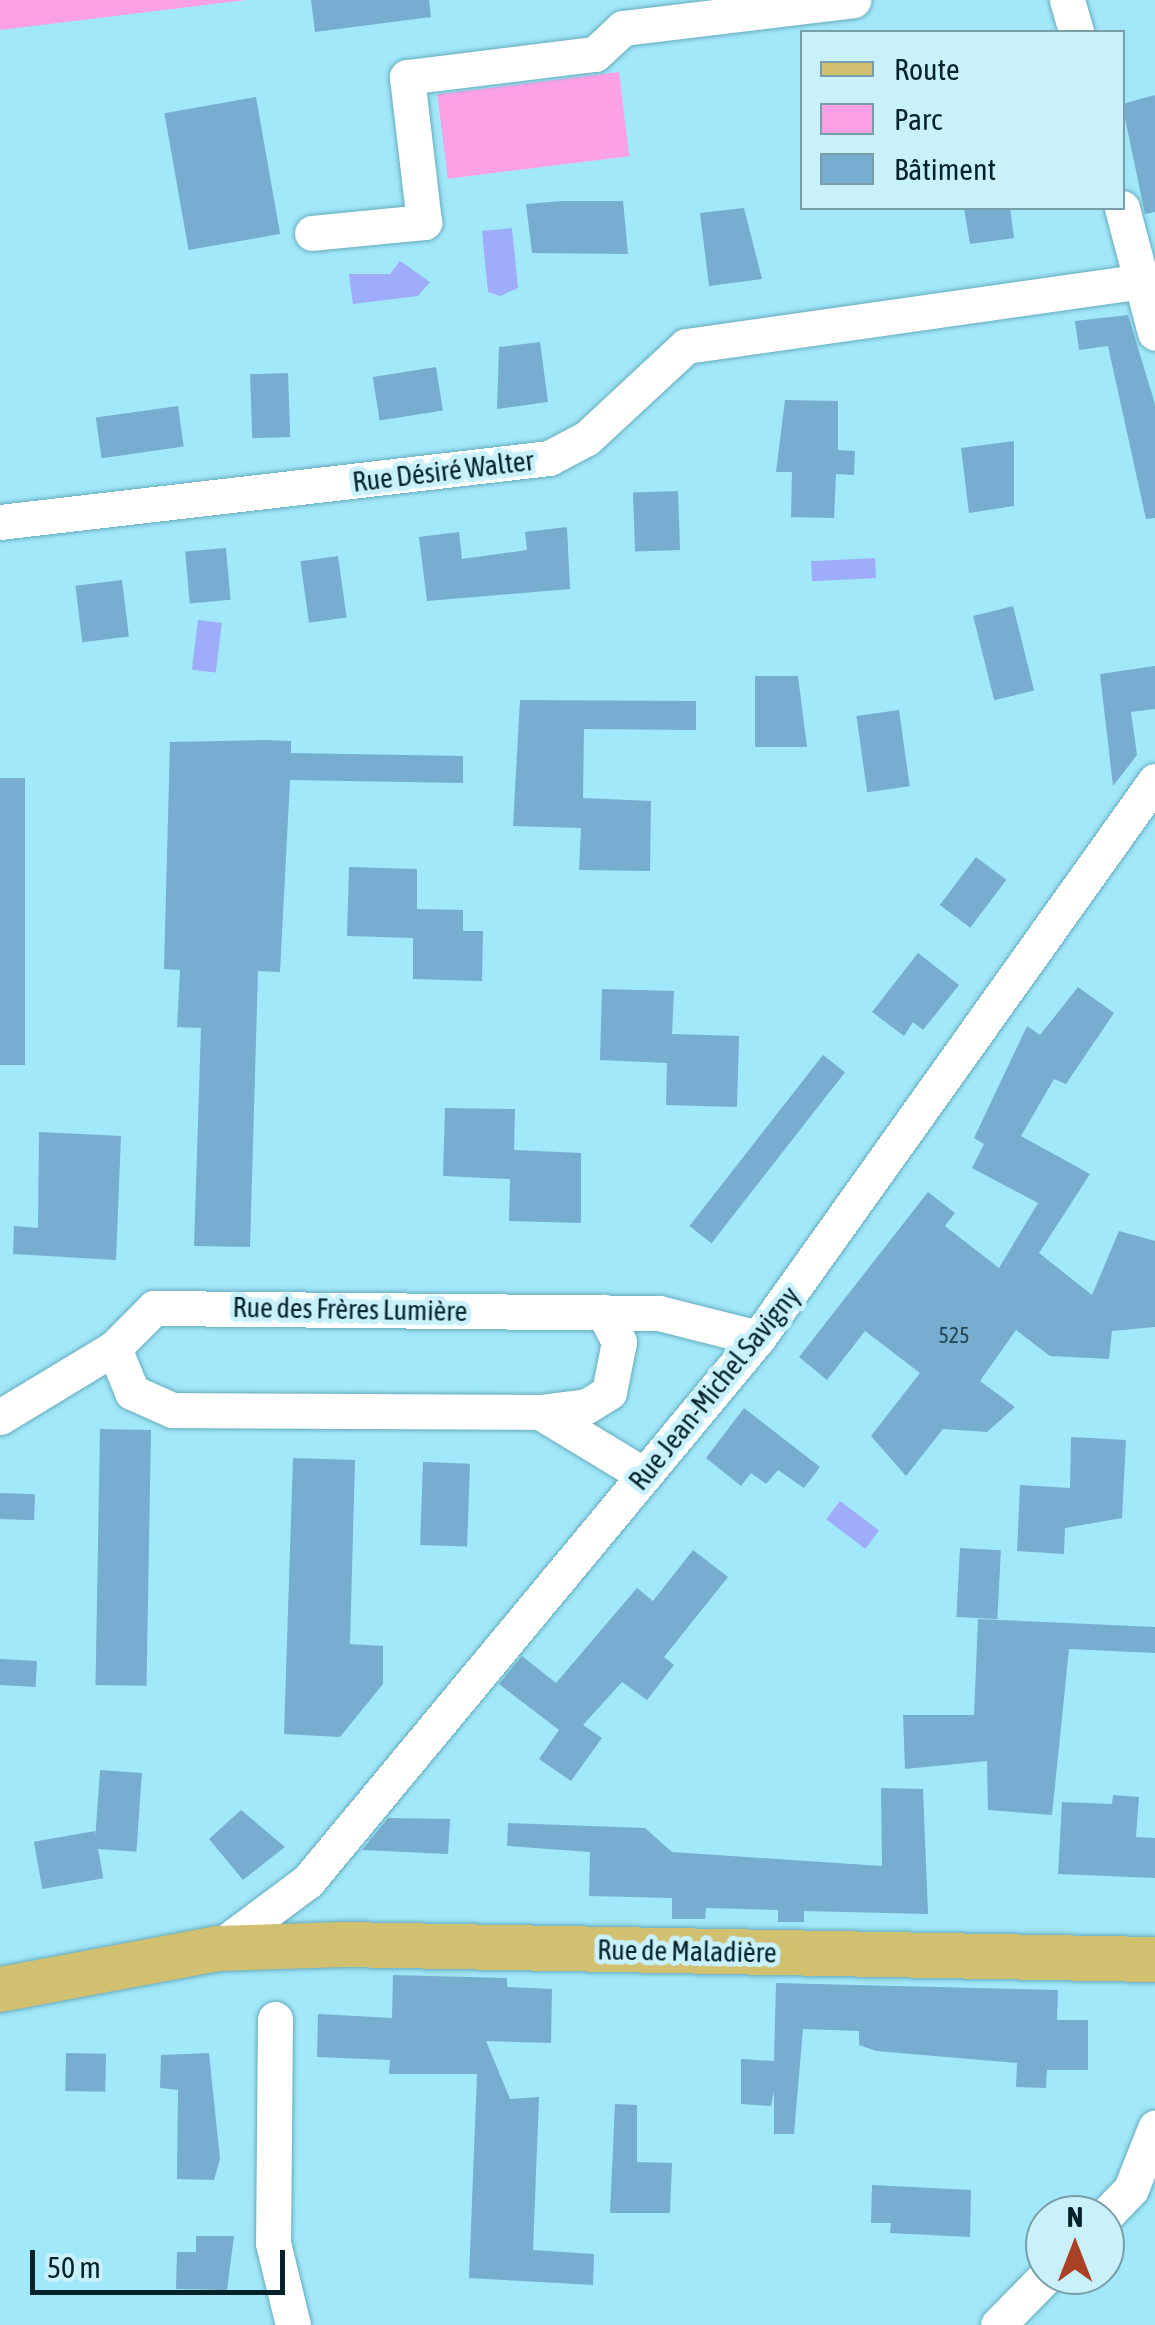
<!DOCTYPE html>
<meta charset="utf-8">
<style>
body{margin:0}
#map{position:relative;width:1155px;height:2325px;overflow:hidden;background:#a2e8fb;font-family:"Asap Condensed",sans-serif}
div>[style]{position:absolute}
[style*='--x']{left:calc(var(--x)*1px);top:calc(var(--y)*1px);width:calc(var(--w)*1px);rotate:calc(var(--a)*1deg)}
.green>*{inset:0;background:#fda1e7;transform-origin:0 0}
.water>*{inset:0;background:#9eacf9;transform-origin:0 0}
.building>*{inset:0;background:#77adce;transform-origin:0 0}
.roads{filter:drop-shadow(0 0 2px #66abbc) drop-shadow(0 0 2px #66abbc)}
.minor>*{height:35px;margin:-17.5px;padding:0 17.5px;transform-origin:17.5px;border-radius:17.5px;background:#fff}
.major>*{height:45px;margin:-22.5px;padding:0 22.5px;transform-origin:22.5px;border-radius:22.5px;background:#d0c06f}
span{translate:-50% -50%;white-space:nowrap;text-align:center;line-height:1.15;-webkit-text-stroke:10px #c8f1fc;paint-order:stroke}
.number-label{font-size:22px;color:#214552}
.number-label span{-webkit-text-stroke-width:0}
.street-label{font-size:28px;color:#042229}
.legend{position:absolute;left:800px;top:30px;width:325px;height:180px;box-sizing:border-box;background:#c8f1fc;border:2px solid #7a9ea8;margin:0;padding:12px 18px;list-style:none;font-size:30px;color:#042229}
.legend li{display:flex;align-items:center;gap:20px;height:50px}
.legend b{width:50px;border:2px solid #7a9ea8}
.north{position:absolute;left:1025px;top:2195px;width:100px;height:100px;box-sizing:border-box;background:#c8f1fc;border:2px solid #7a9ea8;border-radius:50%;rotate:0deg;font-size:28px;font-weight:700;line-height:40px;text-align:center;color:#042229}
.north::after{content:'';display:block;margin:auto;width:35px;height:45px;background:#aa4125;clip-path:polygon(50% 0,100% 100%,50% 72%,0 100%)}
.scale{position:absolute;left:30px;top:2250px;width:255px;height:45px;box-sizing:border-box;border:5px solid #042229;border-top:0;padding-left:12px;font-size:30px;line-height:35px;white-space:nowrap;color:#042229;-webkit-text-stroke:8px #c8f1fc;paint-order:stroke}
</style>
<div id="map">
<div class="green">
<i style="clip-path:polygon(0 0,246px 0,0 30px)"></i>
<i style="left:619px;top:72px;width:85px;height:183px;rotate:83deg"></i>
</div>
<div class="water">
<i style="clip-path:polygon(512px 228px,518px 288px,500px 296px,488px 292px,482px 231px)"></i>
<i style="clip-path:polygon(400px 261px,430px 282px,418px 296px,353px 304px,349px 274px,390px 274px)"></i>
<i style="left:875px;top:558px;width:20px;height:64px;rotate:87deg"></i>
<i style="left:198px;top:620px;width:24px;height:50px;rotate:7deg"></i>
<i style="left:840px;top:1501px;width:49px;height:23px;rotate:37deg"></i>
</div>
<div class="building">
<i style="clip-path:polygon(311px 0,429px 0,431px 17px,315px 32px)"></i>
<i style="clip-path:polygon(1155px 95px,1155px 212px,1145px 214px,1122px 104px)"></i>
<i style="left:256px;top:97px;width:139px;height:93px;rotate:80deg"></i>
<i style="clip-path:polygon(562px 201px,623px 201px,628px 254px,532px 253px,526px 204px)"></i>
<i style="clip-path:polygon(744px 208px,762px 279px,709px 286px,700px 213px)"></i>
<i style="clip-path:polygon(964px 208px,1010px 208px,1014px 238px,970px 244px)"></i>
<i style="clip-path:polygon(1128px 315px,1155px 404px,1155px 518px,1146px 519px,1108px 346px,1079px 350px,1075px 321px)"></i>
<i style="clip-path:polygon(540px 342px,548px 402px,497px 409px,499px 347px)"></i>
<i style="left:436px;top:367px;width:44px;height:64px;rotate:81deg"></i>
<i style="left:288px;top:373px;width:64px;height:38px;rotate:88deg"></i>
<i style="clip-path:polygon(785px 400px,838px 401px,838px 450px,855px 451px,854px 475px,836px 474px,834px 518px,791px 517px,792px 472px,776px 472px)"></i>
<i style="left:178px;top:406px;width:41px;height:83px;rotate:82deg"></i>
<i style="clip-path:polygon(1014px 441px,1014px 506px,969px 513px,961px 448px)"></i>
<i style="left:678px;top:491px;width:59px;height:45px;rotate:88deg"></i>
<i style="clip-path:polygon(567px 527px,570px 589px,427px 601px,419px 537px,459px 532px,462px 559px,527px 550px,525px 532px)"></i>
<i style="left:226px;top:548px;width:52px;height:41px;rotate:85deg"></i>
<i style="left:338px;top:556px;width:62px;height:38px;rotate:82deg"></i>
<i style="left:122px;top:580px;width:57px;height:47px;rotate:83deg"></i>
<i style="left:1013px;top:606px;width:87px;height:41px;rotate:76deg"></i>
<i style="clip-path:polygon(1155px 666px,1155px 709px,1131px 712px,1137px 755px,1113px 786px,1100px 674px)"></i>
<i style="clip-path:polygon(755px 676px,798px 676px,807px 747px,755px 747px)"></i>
<i style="clip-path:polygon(520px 700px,696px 701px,696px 730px,584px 729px,583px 798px,651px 801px,650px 871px,579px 870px,581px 828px,513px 826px)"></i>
<i style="left:899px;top:710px;width:77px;height:43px;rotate:82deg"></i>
<i style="clip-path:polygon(265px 740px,291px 741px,291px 753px,463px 756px,463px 783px,290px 780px,280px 972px,258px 971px,250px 1247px,194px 1246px,201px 1028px,177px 1027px,180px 970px,164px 969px,170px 742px)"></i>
<i style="left:0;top:778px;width:25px;height:287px"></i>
<i style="left:976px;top:857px;width:38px;height:60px;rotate:37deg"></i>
<i style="clip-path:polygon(349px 867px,417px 869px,417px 909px,463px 910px,463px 931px,483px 931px,482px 981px,413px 979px,413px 938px,347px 936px)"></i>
<i style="clip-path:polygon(918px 953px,959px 985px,923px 1030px,913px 1022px,904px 1036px,872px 1012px)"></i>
<i style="clip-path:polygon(1078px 987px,1114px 1013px,1066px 1084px,1054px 1079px,1021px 1136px,1090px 1174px,1039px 1253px,1092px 1295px,1119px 1231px,1155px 1241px,1155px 1327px,1112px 1331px,1109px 1359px,1050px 1356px,1016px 1330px,980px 1381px,1015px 1407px,987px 1432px,943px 1429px,906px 1476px,871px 1436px,920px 1373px,865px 1331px,827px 1380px,799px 1357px,928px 1192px,955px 1213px,945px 1226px,999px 1268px,1038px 1203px,972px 1168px,984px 1144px,974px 1138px,1027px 1026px,1040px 1035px)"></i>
<i style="clip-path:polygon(602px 989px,674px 991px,672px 1034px,739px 1036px,737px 1107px,666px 1105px,667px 1063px,600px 1060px)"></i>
<i style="left:823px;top:1055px;width:28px;height:217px;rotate:38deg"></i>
<i style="clip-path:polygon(445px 1108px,515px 1109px,514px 1150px,581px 1153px,581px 1223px,509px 1221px,510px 1179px,443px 1176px)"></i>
<i style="clip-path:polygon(39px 1132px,121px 1136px,116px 1260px,13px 1254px,14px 1226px,38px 1228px)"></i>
<i style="clip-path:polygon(744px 1408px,820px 1467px,804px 1488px,778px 1470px,766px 1484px,751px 1473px,741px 1486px,706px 1458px)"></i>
<i style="left:100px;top:1429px;width:51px;height:256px;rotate:1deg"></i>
<i style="clip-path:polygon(1071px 1437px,1126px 1440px,1122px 1518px,1065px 1528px,1064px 1554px,1017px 1551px,1020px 1485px,1070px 1488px)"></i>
<i style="clip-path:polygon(293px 1458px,355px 1460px,350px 1644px,383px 1646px,383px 1684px,340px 1737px,284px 1734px)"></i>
<i style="left:423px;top:1462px;width:47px;height:83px;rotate:2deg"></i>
<i style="left:0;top:1493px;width:35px;height:26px;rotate:2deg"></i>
<i style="left:960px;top:1548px;width:41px;height:69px;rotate:3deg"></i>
<i style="clip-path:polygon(693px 1550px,728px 1577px,664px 1657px,674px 1665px,647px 1700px,622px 1682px,583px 1725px,602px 1738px,571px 1781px,539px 1759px,559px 1730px,499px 1684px,522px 1656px,556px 1683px,637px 1588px,653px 1601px)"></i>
<i style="clip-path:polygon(978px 1619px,1155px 1627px,1155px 1653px,1069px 1649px,1052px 1815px,988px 1810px,987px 1761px,905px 1769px,903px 1715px,974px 1715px)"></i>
<i style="left:0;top:1659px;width:37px;height:26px;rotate:3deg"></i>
<i style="left:100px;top:1770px;width:42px;height:79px;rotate:4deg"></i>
<i style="clip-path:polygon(881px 1788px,923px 1789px,928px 1914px,804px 1911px,804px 1922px,778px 1922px,778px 1910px,706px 1908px,705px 1919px,672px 1919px,672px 1898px,589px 1896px,590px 1852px,507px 1846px,508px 1823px,645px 1828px,672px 1852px,882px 1866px)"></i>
<i style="clip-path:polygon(1113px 1795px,1139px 1797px,1136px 1837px,1155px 1838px,1155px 1878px,1058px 1874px,1062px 1802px,1112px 1804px)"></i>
<i style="clip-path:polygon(241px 1810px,285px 1847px,243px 1880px,209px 1839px)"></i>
<i style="clip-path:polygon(388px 1818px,450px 1819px,448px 1854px,362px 1850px)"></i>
<i style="left:95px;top:1831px;width:48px;height:62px;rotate:80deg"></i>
<i style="clip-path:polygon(393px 1975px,507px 1978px,507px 1987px,552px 1989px,551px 2043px,486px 2041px,510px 2099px,539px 2097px,533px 2250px,594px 2254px,593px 2285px,469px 2278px,477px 2074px,389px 2074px,390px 2060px,317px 2057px,318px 2014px,392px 2018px)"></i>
<i style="clip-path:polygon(776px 1983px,1058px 1990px,1057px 2020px,1088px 2020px,1088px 2070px,1047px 2070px,1046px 2088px,1016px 2087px,1017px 2063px,876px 2051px,859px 2045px,859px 2031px,803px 2029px,794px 2134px,774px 2134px,774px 2091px,771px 2106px,741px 2104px,741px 2059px,774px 2061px)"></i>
<i style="left:66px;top:2053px;width:40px;height:38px;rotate:1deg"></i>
<i style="clip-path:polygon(209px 2053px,220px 2159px,214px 2180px,177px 2179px,178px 2090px,160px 2088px,161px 2055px)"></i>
<i style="clip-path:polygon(615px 2104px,637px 2105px,637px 2162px,672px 2163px,670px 2213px,610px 2213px)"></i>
<i style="clip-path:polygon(872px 2185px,971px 2190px,970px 2237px,890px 2233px,891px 2223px,871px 2223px)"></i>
<i style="clip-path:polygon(196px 2236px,234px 2236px,227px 2290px,176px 2289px,177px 2252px,196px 2252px)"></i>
</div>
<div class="roads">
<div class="minor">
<i style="--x:1067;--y:0;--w:33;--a:74"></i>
<i style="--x:1122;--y:208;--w:129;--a:75.2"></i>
<i style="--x:312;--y:233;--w:113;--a:-5.6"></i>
<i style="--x:424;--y:222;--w:146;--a:-96.7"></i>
<i style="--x:407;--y:77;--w:189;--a:-7"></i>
<i style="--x:595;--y:54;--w:38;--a:-43"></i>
<i style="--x:623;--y:28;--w:232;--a:-6.9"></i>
<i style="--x:0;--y:522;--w:553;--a:-6.65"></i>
<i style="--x:549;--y:458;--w:43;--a:-27.8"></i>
<i style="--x:587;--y:438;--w:135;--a:-42.9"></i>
<i style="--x:686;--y:346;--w:460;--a:-8.1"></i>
<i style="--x:114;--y:1348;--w:48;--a:67.8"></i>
<i style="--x:132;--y:1392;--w:44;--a:24.2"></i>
<i style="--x:172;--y:1410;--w:368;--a:0.3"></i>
<i style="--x:540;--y:1412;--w:122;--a:31.2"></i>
<i style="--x:540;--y:1412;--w:47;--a:-7.3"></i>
<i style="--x:587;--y:1406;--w:26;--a:-32"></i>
<i style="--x:609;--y:1392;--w:51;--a:-78.7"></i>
<i style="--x:619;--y:1342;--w:34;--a:-117"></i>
<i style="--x:0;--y:1417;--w:133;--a:-31.2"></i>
<i style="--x:114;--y:1348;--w:57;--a:-45"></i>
<i style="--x:154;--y:1308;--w:505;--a:0.57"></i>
<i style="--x:659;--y:1313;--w:102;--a:14.2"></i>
<i style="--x:218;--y:1948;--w:112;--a:-36.7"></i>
<i style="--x:308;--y:1881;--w:705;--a:-50.35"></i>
<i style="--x:758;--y:1338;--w:684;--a:-54.52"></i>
<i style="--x:275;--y:2019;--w:224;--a:90.5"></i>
<i style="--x:273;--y:2243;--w:84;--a:76.3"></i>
<i style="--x:1105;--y:2216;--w:37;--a:-46"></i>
<i style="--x:1131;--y:2189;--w:66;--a:-68.5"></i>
<i style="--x:998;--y:2325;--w:70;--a:-45.6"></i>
</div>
<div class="major">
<i style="--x:0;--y:1989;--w:222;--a:-10.7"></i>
<i style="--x:218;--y:1948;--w:124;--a:-1.8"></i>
<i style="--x:342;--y:1944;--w:813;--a:1.06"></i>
</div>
</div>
<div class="number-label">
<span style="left:954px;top:1336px">525</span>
</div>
<div class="street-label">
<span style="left:443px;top:471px;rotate:-7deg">Rue Désiré Walter</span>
<span style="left:350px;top:1309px;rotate:1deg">Rue des Frères Lumière</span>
<span style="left:714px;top:1388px;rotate:-51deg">Rue Jean-Michel Savigny</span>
<span style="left:687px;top:1951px;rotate:1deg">Rue de Maladière</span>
</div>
<ul class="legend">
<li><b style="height:12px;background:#d0c06f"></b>Route</li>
<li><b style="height:28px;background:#fda1e7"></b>Parc</li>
<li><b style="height:28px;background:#77adce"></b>Bâtiment</li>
</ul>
<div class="north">N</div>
<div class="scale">50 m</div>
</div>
